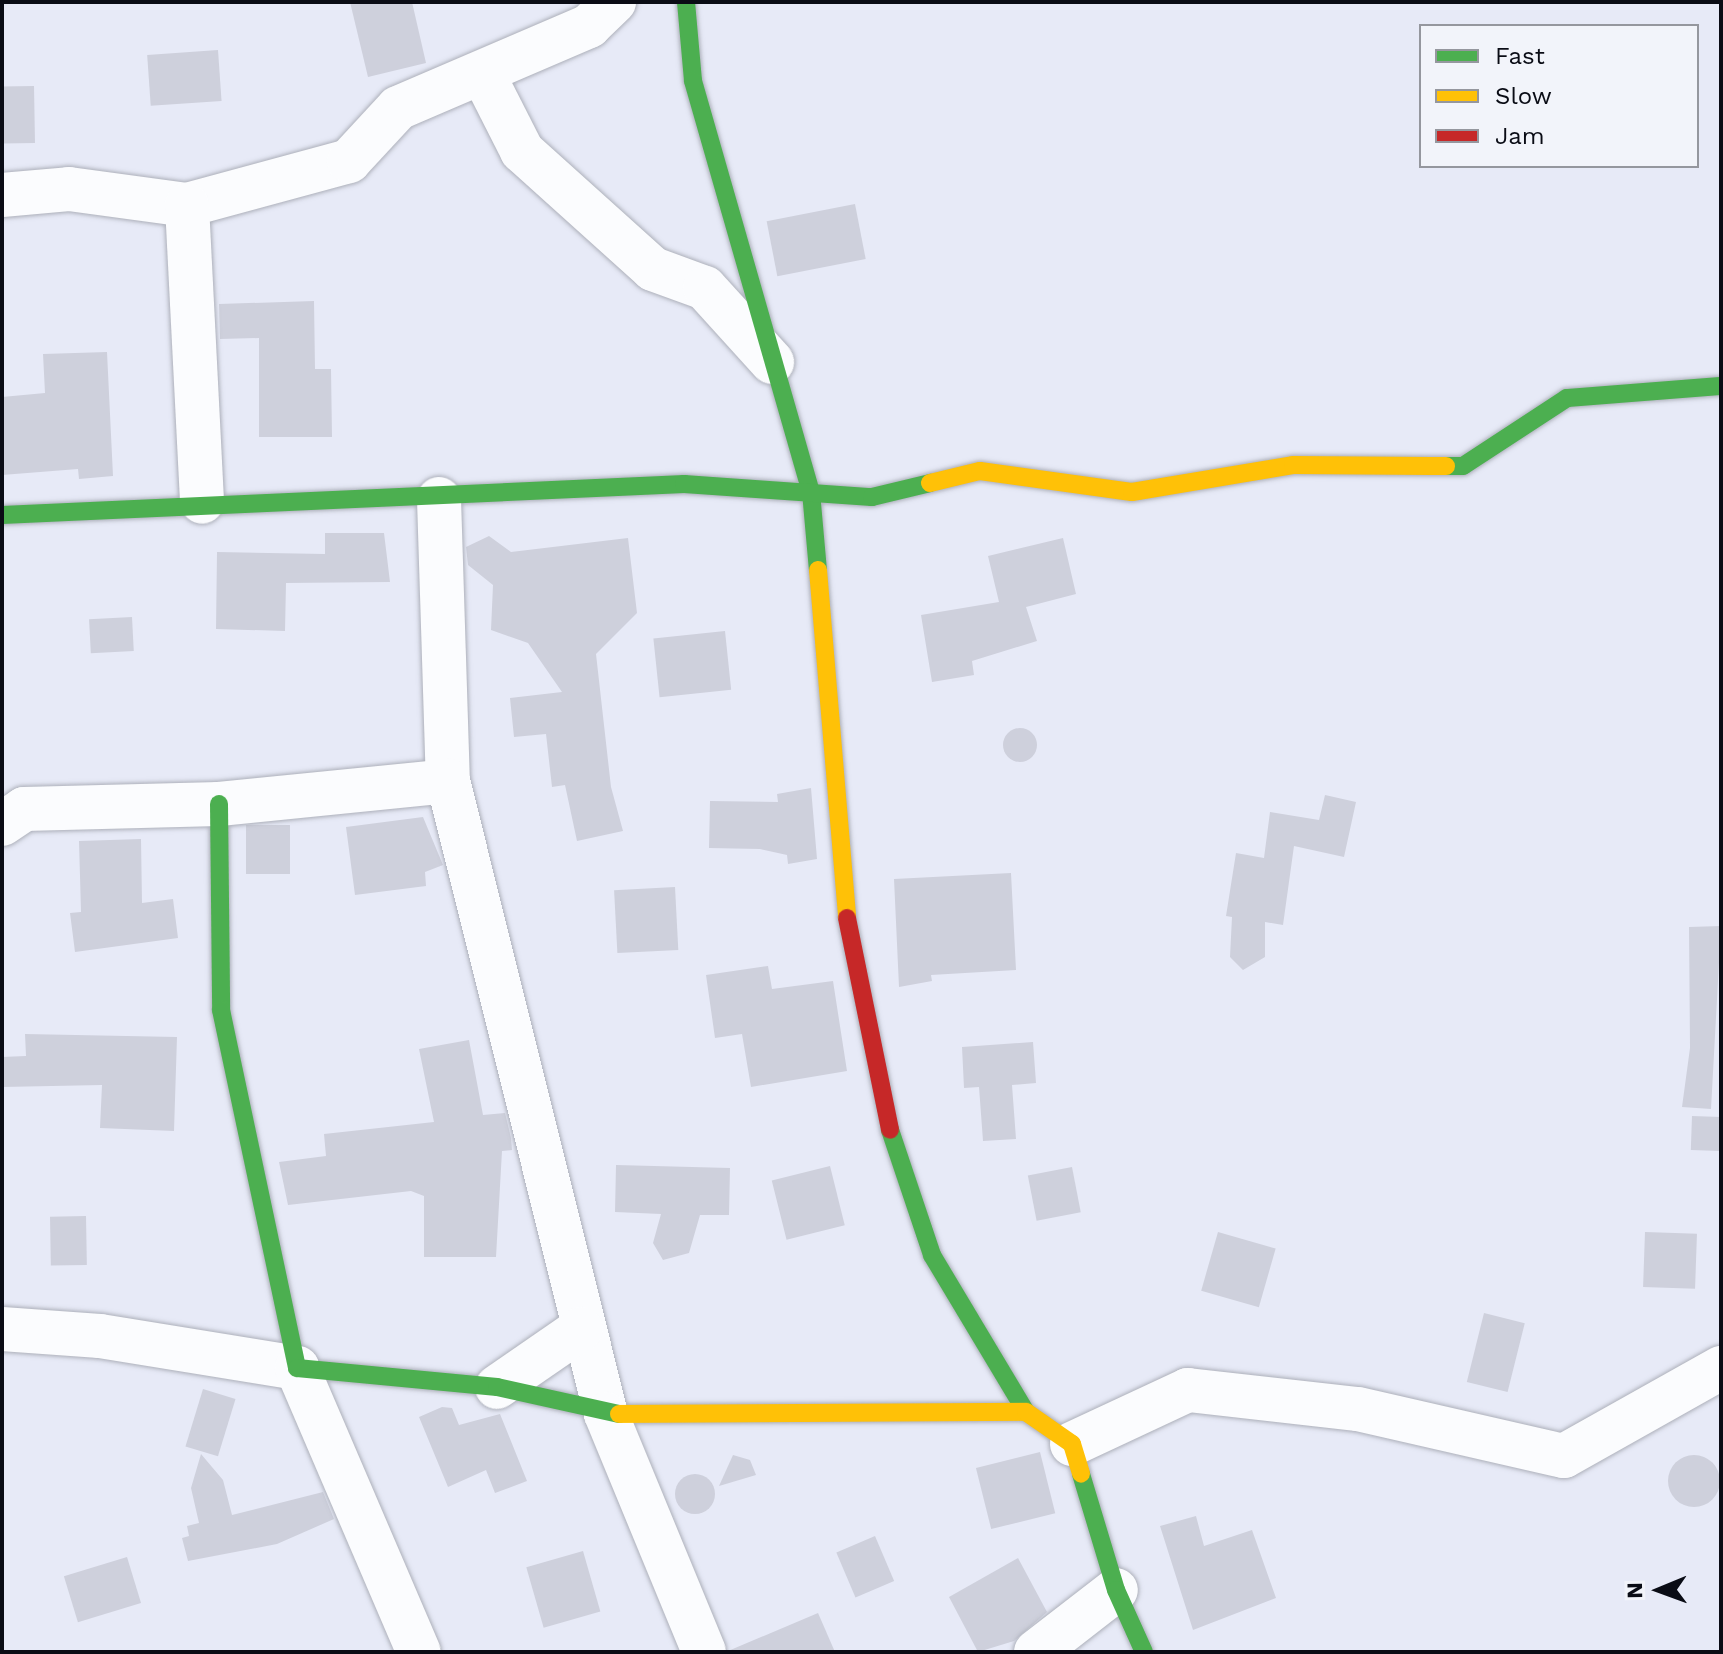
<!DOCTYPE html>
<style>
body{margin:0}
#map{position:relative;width:1723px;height:1654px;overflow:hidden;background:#e7eaf7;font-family:"Work Sans",sans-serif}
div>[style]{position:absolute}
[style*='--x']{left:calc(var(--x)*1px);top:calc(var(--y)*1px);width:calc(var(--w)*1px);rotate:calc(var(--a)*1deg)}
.building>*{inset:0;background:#ced0dc;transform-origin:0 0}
.round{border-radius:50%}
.roads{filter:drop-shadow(0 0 2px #adb0ba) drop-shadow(0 0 2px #adb0ba)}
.street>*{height:44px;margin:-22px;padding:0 22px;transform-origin:22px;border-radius:22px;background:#fbfcfe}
.fast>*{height:18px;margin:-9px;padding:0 9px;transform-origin:9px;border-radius:9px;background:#4caf50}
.slow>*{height:18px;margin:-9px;padding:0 9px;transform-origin:9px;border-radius:9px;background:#ffc107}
.jam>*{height:18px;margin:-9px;padding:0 9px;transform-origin:9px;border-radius:9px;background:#c62828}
span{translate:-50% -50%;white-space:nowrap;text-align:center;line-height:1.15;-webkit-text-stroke:8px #f2f4fa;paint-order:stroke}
.frame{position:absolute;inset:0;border:4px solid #0a0c15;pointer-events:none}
.legend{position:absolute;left:1419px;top:24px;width:280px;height:144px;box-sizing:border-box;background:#f2f4fa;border:2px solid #95979e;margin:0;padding:10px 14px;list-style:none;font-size:24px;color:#0a0c15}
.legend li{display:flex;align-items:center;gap:16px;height:40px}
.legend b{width:40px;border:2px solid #95979e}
.north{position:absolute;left:1619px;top:1550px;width:80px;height:80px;-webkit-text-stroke:6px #f2f4fa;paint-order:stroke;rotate:269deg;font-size:22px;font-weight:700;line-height:32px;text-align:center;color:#0a0c15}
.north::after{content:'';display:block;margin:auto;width:28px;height:36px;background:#0a0c15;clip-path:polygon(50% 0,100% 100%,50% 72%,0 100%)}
</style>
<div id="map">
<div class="building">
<i style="clip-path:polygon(350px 2px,412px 2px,426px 63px,368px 77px)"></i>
<i style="left:218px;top:50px;width:51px;height:71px;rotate:86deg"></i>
<i style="left:34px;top:86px;width:57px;height:32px;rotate:89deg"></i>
<i style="left:855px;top:204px;width:56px;height:90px;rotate:79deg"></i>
<i style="clip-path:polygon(314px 301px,315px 369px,331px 369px,332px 437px,259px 437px,259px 338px,220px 339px,219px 304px)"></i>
<i style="clip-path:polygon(107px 352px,113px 476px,79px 479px,78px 469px,2px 475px,2px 397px,45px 393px,43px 354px)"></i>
<i style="clip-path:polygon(325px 533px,384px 533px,390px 582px,286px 583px,285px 631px,216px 629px,217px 552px,325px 554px)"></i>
<i style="clip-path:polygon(489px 536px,511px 552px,628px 538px,637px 613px,596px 654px,611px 787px,623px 831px,577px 841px,565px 785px,552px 787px,546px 734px,514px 737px,510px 698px,562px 692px,528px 643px,491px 630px,493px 585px,468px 565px,466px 547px)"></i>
<i style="clip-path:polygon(1063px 538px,1076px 594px,1026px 607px,1037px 641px,972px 661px,974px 675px,932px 682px,921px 615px,999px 602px,988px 556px)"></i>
<i style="left:132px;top:617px;width:34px;height:43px;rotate:87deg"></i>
<i style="left:725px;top:631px;width:59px;height:72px;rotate:84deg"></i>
<i class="round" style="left:1003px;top:728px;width:34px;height:34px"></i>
<i style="clip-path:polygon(811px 788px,817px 859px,788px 864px,787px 855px,760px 849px,709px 848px,710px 801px,778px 802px,777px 794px)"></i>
<i style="clip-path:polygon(1325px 795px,1356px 802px,1344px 857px,1294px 846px,1283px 925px,1265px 922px,1265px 957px,1243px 970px,1230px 957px,1232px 917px,1226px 916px,1236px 853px,1264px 858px,1270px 812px,1319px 820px)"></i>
<i style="clip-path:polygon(423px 817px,443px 865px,425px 872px,426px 886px,355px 895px,346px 827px)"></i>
<i style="left:290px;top:825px;width:49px;height:44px;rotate:90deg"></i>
<i style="clip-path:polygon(141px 839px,142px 903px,173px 899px,178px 938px,75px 952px,70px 913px,81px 912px,79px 841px)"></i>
<i style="clip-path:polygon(1011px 873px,1016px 970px,931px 975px,932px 981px,899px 987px,894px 879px)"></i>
<i style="left:675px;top:887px;width:63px;height:61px;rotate:87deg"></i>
<i style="clip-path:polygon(1721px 926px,1711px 1109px,1682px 1107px,1690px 1048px,1689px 927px)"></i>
<i style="clip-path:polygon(768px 966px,772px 989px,833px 981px,847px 1071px,751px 1087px,742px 1034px,715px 1038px,706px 975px)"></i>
<i style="clip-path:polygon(25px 1034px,177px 1037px,174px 1131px,100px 1128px,102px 1085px,2px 1087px,2px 1057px,26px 1056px)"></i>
<i style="clip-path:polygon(469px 1040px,483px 1115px,505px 1113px,511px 1138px,512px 1150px,502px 1151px,496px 1257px,424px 1257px,424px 1196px,411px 1191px,288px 1205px,279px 1162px,326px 1156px,324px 1134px,434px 1122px,419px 1049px)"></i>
<i style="clip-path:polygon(1033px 1042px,1036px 1083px,1012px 1085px,1016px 1139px,983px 1141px,979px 1087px,964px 1088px,962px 1047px)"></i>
<i style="left:1692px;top:1116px;width:29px;height:34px;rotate:2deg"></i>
<i style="clip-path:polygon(616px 1165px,730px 1168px,729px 1215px,700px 1215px,689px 1253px,663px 1260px,653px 1243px,661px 1214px,615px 1212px)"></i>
<i style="left:830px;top:1166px;width:61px;height:60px;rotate:76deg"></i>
<i style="left:1072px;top:1167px;width:46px;height:45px;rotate:79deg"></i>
<i style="left:86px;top:1216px;width:49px;height:36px;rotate:89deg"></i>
<i style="left:1218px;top:1232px;width:60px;height:61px;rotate:16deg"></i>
<i style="left:1645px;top:1232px;width:52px;height:55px;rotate:2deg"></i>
<i style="left:1484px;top:1313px;width:42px;height:71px;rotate:14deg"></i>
<i style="left:203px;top:1389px;width:34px;height:60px;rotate:17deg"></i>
<i style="clip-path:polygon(442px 1407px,452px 1408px,459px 1425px,500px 1414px,527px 1481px,495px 1493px,486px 1470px,448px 1487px,419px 1417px)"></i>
<i style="left:1040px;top:1452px;width:63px;height:66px;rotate:76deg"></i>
<i style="clip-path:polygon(201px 1454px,223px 1480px,232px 1515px,323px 1492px,334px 1519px,277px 1544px,188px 1561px,182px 1538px,189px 1536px,187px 1526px,199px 1523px,191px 1488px)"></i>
<i style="clip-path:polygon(733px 1455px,750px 1460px,756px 1475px,719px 1486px)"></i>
<i class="round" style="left:1668px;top:1455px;width:52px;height:52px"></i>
<i class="round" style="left:675px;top:1474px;width:40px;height:40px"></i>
<i style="clip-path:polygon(1196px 1516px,1204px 1546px,1252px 1530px,1276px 1598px,1193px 1630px,1160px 1526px)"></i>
<i style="left:875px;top:1536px;width:49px;height:42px;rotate:67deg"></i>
<i style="left:583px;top:1551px;width:63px;height:59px;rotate:74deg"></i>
<i style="left:127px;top:1557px;width:48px;height:66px;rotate:73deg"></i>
<i style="clip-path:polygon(1018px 1558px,1047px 1612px,1014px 1641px,978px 1652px,949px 1597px)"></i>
<i style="clip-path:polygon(818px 1613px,835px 1652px,728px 1652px,728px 1651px)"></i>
</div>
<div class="roads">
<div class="street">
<i style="--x:484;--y:76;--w:84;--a:63.1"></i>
<i style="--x:522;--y:151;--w:176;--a:42"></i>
<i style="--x:653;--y:269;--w:55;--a:20.1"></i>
<i style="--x:705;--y:288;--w:100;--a:47.8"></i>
<i style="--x:2;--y:195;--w:67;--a:-5.1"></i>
<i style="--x:69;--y:189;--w:119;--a:7.7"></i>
<i style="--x:187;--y:205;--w:168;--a:-15.2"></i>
<i style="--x:349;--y:161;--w:72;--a:-47.2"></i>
<i style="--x:398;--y:108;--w:208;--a:-23.2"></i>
<i style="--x:589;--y:26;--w:35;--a:-44"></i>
<i style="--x:187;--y:205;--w:297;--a:87.1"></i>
<i style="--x:439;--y:499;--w:282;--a:88.2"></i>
<i style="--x:448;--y:781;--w:652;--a:75.99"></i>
<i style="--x:606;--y:1414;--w:257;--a:67.6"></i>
<i style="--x:2;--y:824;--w:27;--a:-34"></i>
<i style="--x:24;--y:809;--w:195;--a:-1.5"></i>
<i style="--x:219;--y:804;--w:230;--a:-5.7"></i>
<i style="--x:2;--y:1329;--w:98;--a:4.1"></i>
<i style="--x:100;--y:1336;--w:200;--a:9.2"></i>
<i style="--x:297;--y:1368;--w:309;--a:66.8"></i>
<i style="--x:497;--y:1387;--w:102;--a:-34.6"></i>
<i style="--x:1072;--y:1444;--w:128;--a:-25"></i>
<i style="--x:1188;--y:1390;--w:171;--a:6.4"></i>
<i style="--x:1358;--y:1409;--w:211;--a:12.9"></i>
<i style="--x:1564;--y:1456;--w:180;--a:-29.3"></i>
<i style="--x:1036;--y:1652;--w:101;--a:-37.8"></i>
</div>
<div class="fast">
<i style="--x:686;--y:2;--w:79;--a:84.9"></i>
<i style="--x:693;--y:81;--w:428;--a:74"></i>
<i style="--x:811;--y:492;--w:78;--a:84.9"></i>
<i style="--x:1446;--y:466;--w:17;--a:0"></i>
<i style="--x:1463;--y:466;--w:124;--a:-33.2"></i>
<i style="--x:1567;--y:398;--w:154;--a:-4.5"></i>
<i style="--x:2;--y:515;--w:683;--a:-2.6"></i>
<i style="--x:684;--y:484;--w:188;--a:4"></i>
<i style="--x:872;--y:497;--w:60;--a:-13.6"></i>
<i style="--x:219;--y:804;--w:206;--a:89.4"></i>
<i style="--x:221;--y:1010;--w:366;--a:78"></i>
<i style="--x:297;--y:1368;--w:201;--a:5.4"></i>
<i style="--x:497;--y:1387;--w:125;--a:12.5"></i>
<i style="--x:890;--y:1130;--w:132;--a:71.4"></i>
<i style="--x:932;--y:1255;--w:183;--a:59.1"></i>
<i style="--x:1081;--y:1474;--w:121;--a:73.2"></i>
<i style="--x:1116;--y:1590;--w:68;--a:65.7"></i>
</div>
<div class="slow">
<i style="--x:930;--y:483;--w:51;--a:-13.5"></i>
<i style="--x:980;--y:471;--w:153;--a:7.9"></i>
<i style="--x:1132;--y:492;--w:163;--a:-9.5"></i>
<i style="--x:1293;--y:465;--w:153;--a:0.4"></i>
<i style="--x:818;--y:570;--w:349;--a:85.2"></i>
<i style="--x:619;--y:1414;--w:407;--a:-0.3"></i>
<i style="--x:1026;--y:1412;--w:56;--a:34.8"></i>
<i style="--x:1072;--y:1444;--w:31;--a:73"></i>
</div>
<div class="jam">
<i style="--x:847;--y:918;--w:216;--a:78.5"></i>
</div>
</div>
<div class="frame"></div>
<ul class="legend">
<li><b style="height:10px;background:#4caf50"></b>Fast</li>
<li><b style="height:10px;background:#ffc107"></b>Slow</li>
<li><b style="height:10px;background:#c62828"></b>Jam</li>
</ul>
<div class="north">N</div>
</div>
